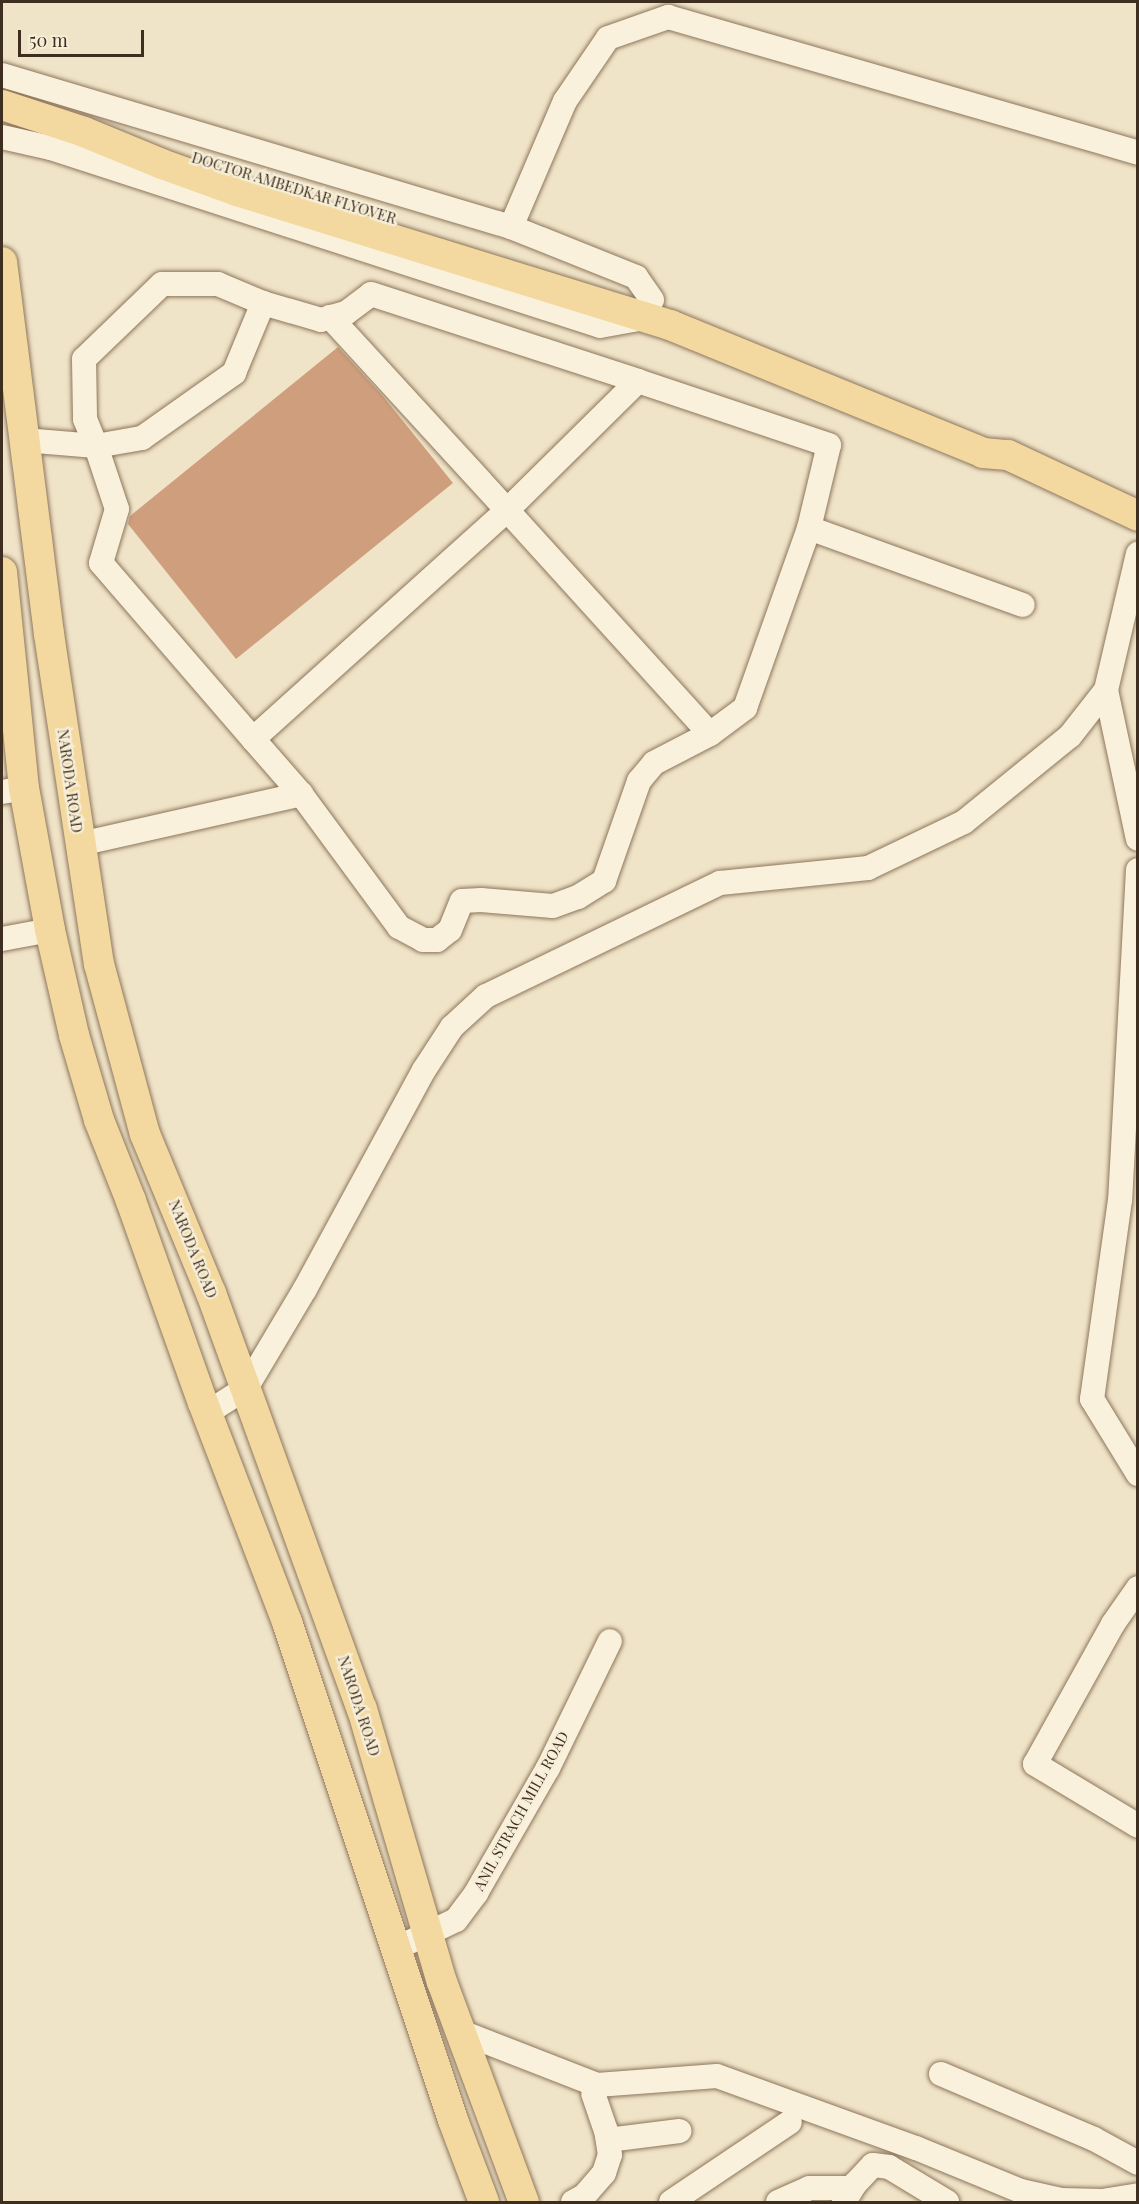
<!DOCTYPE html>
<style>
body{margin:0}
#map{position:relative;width:1139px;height:2204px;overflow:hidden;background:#f0e4c8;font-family:"Playfair Display",serif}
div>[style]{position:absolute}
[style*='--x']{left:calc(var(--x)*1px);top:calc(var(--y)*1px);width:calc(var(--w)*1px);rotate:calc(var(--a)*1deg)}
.building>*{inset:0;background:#cf9f7d}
.roads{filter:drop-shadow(0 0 2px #8d765c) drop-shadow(0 0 2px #8d765c)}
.minor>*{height:24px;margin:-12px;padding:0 12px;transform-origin:12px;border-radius:12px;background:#faf1dc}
.major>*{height:30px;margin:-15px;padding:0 15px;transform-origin:15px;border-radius:15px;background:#f3d9a0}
span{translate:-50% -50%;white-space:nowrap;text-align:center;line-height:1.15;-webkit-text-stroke:4.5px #f7eed8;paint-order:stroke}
.street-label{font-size:15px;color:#3d2e20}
.frame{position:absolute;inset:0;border:3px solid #3d2e20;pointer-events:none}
.scale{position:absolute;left:18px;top:30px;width:126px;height:27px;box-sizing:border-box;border:3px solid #3d2e20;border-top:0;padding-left:8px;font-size:18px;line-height:21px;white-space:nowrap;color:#3d2e20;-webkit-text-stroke:4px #f7eed8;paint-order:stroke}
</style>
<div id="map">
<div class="building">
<i style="clip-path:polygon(338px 347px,382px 395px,453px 483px,236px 659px,128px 524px,130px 516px)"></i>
</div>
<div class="roads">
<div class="minor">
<i style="--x:2;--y:75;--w:531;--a:16.63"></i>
<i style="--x:511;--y:227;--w:135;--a:21.8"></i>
<i style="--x:636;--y:277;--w:28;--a:55"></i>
<i style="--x:2;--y:137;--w:50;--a:12.7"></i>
<i style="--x:51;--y:148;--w:577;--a:17.96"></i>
<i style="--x:600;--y:326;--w:45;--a:-10.3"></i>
<i style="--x:511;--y:227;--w:137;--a:-66.8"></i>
<i style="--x:565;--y:101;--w:76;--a:-55.7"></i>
<i style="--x:608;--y:38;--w:64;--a:-19.3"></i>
<i style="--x:668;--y:17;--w:489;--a:16.1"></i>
<i style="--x:263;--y:303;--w:60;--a:16.3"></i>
<i style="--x:321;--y:320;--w:26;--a:-16"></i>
<i style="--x:346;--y:313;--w:31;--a:-37"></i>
<i style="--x:371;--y:294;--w:281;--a:18"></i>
<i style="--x:24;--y:440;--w:72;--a:4.8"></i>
<i style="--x:96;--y:446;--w:47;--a:-9.9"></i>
<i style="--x:142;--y:438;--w:113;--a:-35.2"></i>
<i style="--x:234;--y:373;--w:76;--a:-67.5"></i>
<i style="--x:263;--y:303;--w:49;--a:-157.1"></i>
<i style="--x:218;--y:284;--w:56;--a:180"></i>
<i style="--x:162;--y:284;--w:108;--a:136.1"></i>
<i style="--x:84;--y:359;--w:60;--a:89"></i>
<i style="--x:85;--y:419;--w:29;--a:68"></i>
<i style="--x:96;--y:446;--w:66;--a:71.6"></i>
<i style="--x:117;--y:509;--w:56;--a:106.5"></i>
<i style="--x:101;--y:563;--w:233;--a:49.2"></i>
<i style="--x:809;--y:528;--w:227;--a:19.8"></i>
<i style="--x:1106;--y:690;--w:152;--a:77.9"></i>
<i style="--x:2;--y:792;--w:22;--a:-10"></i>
<i style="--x:301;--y:794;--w:73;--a:-131.1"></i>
<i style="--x:253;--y:739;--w:342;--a:-42"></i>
<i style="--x:507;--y:510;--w:262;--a:-132.5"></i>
<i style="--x:80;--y:844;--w:227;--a:-12.7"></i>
<i style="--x:301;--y:794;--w:165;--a:53.6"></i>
<i style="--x:399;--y:927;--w:27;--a:28"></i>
<i style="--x:423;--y:940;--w:14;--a:0"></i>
<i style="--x:437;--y:940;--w:16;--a:-38"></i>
<i style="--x:450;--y:930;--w:31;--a:-68"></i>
<i style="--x:462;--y:901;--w:19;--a:-3"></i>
<i style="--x:481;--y:900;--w:72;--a:4.8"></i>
<i style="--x:553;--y:906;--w:27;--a:-20"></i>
<i style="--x:578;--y:897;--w:31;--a:-32"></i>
<i style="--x:604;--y:881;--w:106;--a:-70.7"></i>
<i style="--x:639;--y:781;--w:23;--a:-50"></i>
<i style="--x:654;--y:763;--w:63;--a:-27.4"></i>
<i style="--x:710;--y:734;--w:44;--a:-36.6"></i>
<i style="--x:745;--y:708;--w:191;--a:-70.4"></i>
<i style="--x:809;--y:528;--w:85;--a:-76.5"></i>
<i style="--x:829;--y:445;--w:201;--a:-161.5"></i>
<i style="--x:638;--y:381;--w:184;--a:135.4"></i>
<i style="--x:507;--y:510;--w:302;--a:47.8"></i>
<i style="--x:1138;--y:870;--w:330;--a:93.1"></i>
<i style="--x:1120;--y:1200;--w:201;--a:98"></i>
<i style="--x:1092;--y:1399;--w:88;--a:58.5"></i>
<i style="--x:2;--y:939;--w:49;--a:-10.6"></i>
<i style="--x:207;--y:1413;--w:46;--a:-32.7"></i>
<i style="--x:246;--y:1388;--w:115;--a:-59.2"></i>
<i style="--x:305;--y:1289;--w:249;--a:-61.5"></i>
<i style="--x:424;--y:1070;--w:51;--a:-56.9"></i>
<i style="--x:452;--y:1027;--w:46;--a:-42.4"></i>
<i style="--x:486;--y:996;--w:260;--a:-25.8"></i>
<i style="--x:720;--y:883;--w:149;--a:-5.8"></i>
<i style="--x:868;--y:868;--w:106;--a:-25.6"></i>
<i style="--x:964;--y:822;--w:136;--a:-39.1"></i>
<i style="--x:1070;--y:736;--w:58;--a:-52"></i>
<i style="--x:1106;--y:690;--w:140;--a:-76.8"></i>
<i style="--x:1138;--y:1588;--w:44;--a:124.8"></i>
<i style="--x:1113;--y:1624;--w:160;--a:119.1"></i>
<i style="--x:1035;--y:1764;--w:120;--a:31"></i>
<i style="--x:397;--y:1948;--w:65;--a:-25.4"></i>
<i style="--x:456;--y:1920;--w:34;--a:-53"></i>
<i style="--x:476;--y:1893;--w:144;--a:-60.1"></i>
<i style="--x:548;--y:1768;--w:141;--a:-64"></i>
<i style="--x:461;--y:2032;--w:146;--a:21.3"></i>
<i style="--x:597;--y:2085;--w:120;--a:-4.3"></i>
<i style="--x:717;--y:2076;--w:212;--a:19.9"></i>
<i style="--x:916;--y:2148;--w:113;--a:22.3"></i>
<i style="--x:1021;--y:2191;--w:41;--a:12.7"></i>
<i style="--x:1061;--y:2200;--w:41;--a:1.4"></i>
<i style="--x:1102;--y:2201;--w:36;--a:-9"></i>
<i style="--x:941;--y:2074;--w:166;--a:23"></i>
<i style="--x:1094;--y:2139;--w:50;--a:28.6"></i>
<i style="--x:608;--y:2140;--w:72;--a:-7.2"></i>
<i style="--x:573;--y:2202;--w:13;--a:-29"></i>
<i style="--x:584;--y:2196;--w:30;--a:-49"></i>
<i style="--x:604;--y:2173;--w:19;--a:-72"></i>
<i style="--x:610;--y:2155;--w:24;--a:-99"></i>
<i style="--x:606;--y:2131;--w:39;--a:-109"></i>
<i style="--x:671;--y:2202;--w:143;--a:-33.9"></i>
<i style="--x:778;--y:2202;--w:34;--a:-24"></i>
<i style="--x:809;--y:2188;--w:43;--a:0"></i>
<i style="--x:844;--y:2202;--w:21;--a:-59"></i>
<i style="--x:855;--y:2184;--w:26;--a:-47"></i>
<i style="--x:873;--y:2165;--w:16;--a:7"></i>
<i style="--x:889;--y:2167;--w:68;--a:31.1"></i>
</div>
<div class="major">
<i style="--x:2;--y:105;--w:86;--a:18.2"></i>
<i style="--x:84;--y:132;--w:84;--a:22.3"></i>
<i style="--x:162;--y:164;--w:80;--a:19.8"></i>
<i style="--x:237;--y:191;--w:453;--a:17.2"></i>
<i style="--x:670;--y:325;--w:338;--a:22.2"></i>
<i style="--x:983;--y:453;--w:25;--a:5"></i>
<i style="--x:1008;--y:455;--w:144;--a:25.1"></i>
<i style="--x:2;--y:262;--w:375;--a:82.8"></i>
<i style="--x:49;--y:634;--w:334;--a:81.4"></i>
<i style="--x:99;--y:964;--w:176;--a:74.9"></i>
<i style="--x:145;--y:1134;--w:172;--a:67.5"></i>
<i style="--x:211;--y:1293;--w:443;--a:70.1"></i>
<i style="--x:362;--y:1709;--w:284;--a:73.7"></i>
<i style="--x:442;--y:1982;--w:235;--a:69.6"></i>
<i style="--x:2;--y:572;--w:217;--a:84.2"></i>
<i style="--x:24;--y:788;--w:144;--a:79.6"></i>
<i style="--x:50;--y:930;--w:108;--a:77.1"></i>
<i style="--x:74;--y:1035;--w:89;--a:73.6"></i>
<i style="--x:99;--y:1120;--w:87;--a:68.4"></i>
<i style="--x:131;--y:1201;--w:214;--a:70.4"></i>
<i style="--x:203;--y:1403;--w:235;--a:69"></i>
<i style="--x:287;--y:1622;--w:525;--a:71.57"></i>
<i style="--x:453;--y:2120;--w:88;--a:69.3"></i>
</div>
</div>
<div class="street-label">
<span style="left:294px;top:188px;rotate:17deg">DOCTOR AMBEDKAR FLYOVER</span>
<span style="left:70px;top:781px;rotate:82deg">NARODA ROAD</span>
<span style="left:193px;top:1249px;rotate:68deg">NARODA ROAD</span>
<span style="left:359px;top:1706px;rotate:72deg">NARODA ROAD</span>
<span style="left:521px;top:1811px;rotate:-61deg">ANIL STRACH MILL ROAD</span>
</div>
<div class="frame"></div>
<div class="scale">50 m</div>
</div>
